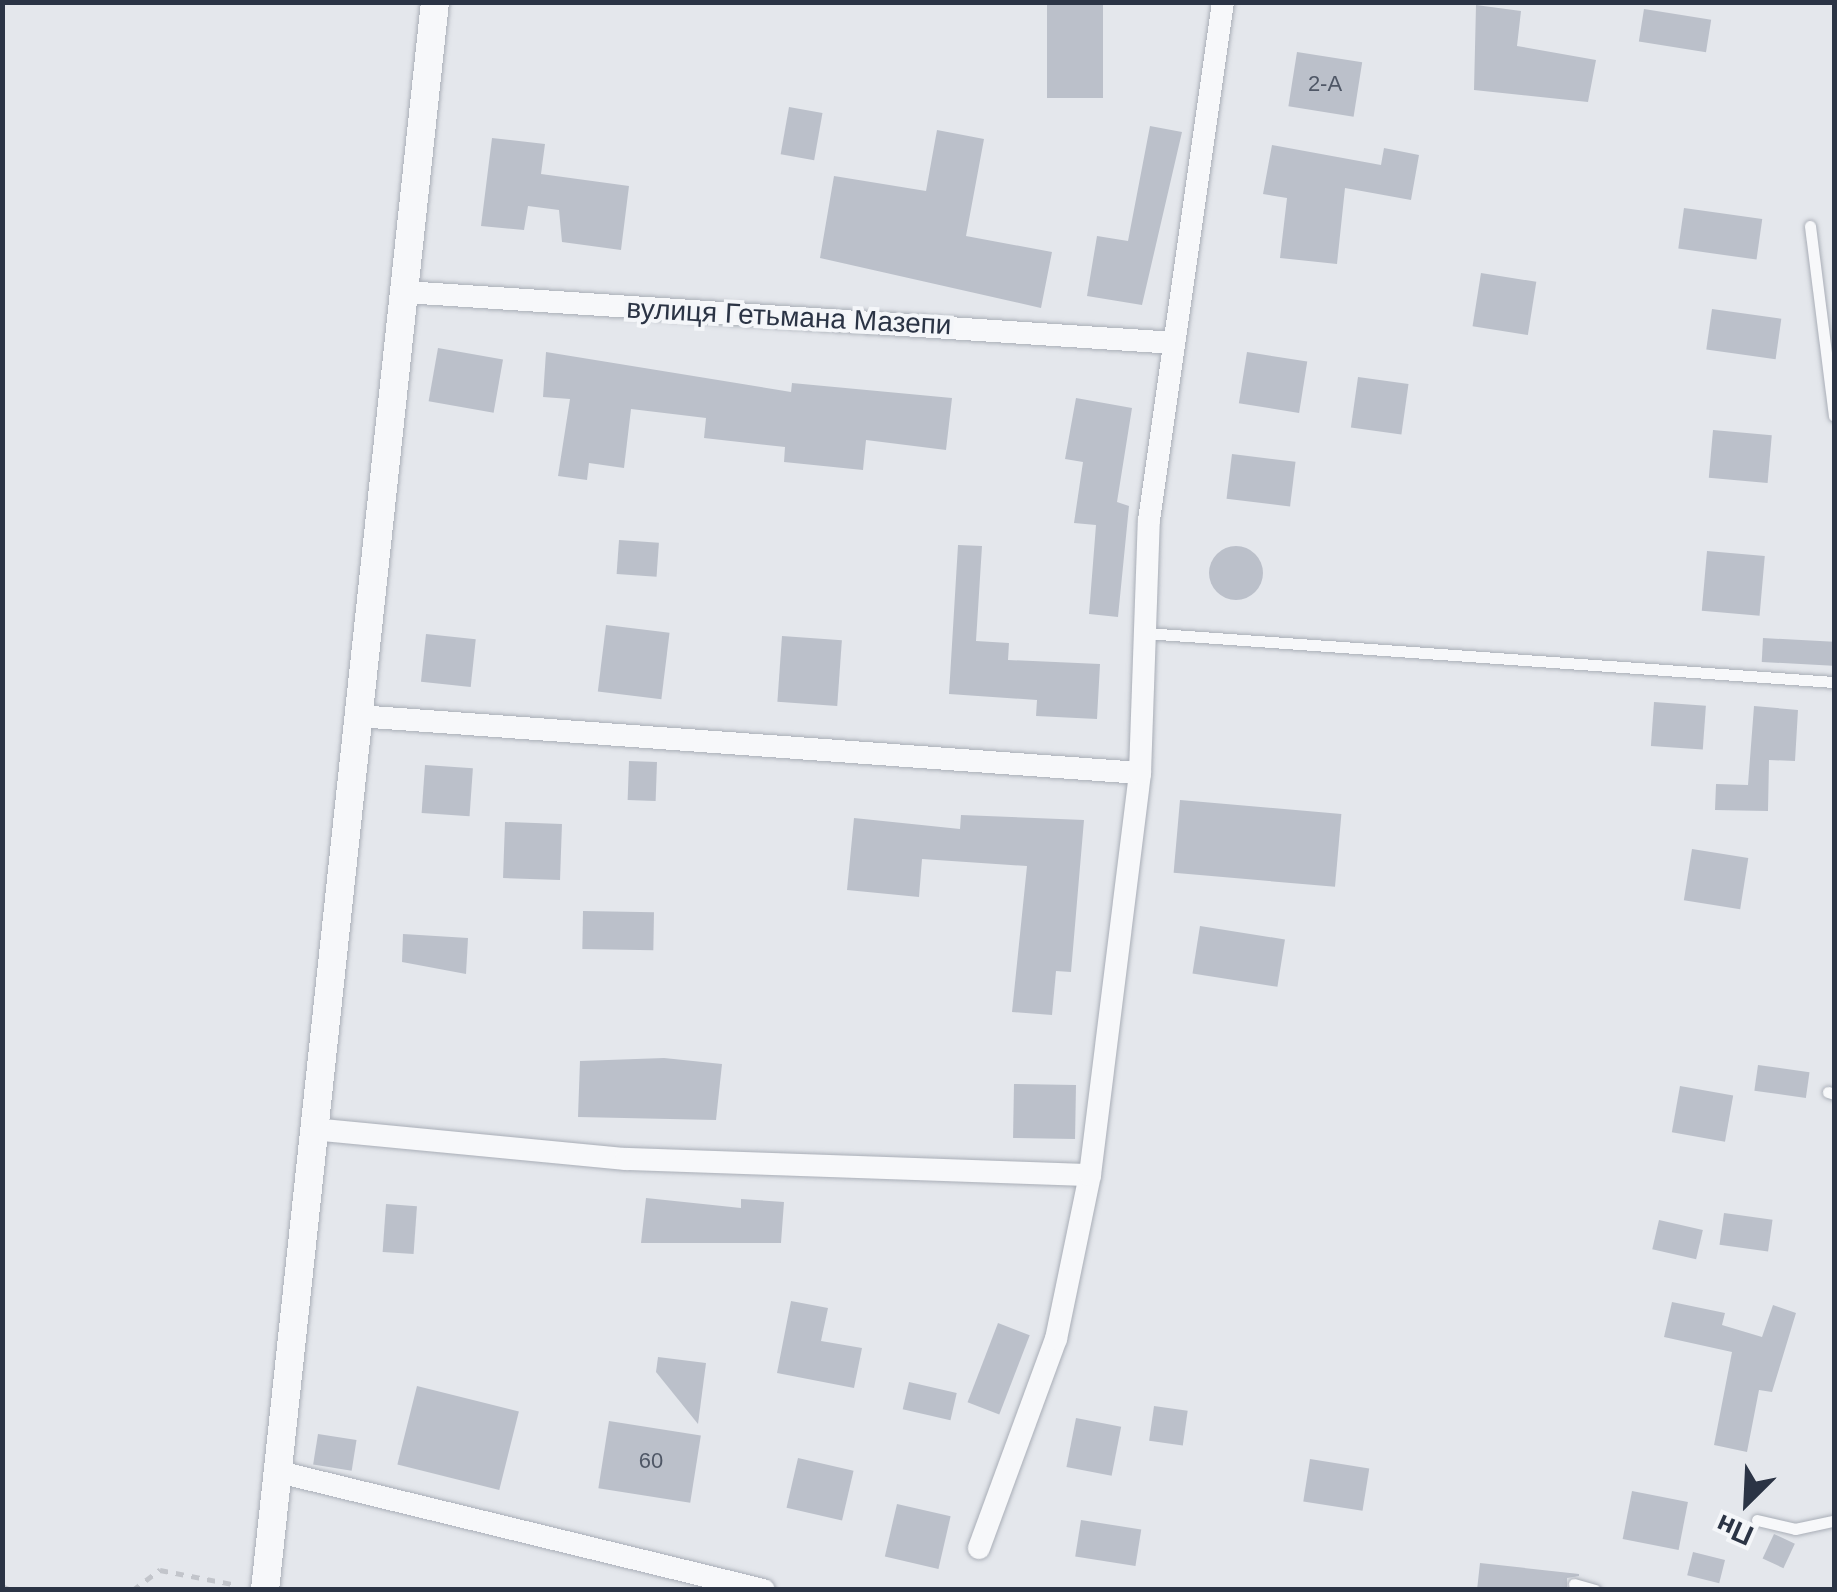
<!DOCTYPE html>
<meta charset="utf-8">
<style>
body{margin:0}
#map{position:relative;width:1837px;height:1592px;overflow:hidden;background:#e4e7ec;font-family:Helvetica,sans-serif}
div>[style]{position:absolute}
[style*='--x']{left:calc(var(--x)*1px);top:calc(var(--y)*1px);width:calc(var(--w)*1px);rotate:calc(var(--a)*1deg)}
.building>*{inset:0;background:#bbc0ca;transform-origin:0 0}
.round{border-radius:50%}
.path>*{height:5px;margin-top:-2.5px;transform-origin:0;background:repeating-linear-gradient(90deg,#c2c5cb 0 8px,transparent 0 16px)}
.roads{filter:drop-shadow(0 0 2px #a9aeb7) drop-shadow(0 0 2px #a9aeb7)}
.service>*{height:11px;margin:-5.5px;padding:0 5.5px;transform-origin:5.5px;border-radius:5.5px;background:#f7f8fa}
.minor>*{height:22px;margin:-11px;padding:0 11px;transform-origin:11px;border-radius:11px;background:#f7f8fa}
.tertiary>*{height:28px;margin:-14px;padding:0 14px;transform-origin:14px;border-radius:14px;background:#f7f8fa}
span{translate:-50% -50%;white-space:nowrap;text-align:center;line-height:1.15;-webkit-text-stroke:8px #f4f6f9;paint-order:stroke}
.number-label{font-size:22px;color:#4f5766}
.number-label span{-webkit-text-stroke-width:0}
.street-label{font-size:28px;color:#2b3445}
.frame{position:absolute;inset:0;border:5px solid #2b3445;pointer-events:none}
.north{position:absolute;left:1697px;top:1452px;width:100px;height:100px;-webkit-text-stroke:8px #f4f6f9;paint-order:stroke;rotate:204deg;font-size:28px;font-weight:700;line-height:40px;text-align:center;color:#2b3445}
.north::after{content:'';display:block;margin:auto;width:35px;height:45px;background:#2b3445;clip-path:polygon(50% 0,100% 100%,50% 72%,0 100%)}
</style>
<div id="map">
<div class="building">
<i style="left:1047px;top:2px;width:56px;height:96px"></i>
<i style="clip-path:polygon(1476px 5px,1521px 11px,1517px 46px,1596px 60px,1588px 102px,1474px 90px)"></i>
<i style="left:1644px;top:9px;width:68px;height:33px;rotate:9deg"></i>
<i style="left:1297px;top:52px;width:66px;height:55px;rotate:9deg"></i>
<i style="left:789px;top:107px;width:34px;height:48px;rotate:10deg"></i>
<i style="clip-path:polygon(1150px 126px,1182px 132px,1142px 305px,1087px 296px,1097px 236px,1128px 241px)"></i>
<i style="clip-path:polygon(937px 130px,984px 139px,966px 236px,1052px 252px,1041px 308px,820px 258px,834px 176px,926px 191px)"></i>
<i style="clip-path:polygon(492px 138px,545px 144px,541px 174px,629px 186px,621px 250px,562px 242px,559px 210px,528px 206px,524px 230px,481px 226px)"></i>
<i style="clip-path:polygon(1272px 145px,1381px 165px,1384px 148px,1419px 155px,1411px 200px,1345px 188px,1337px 264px,1280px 258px,1287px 198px,1263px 194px)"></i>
<i style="left:1684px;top:208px;width:79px;height:41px;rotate:8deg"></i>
<i style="left:1481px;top:273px;width:56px;height:54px;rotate:9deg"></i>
<i style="left:1712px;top:309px;width:70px;height:41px;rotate:8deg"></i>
<i style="left:438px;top:348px;width:66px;height:54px;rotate:10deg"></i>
<i style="clip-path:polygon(546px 352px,791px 392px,792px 383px,952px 398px,946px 450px,866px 440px,863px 470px,784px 462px,785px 447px,704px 438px,706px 418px,631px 409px,624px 468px,589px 463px,587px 480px,558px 476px,570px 399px,543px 397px)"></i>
<i style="left:1247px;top:352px;width:61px;height:52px;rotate:9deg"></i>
<i style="left:1358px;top:377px;width:51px;height:51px;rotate:8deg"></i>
<i style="clip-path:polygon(1076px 398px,1132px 408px,1117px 502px,1129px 506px,1118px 617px,1089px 614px,1096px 525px,1074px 523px,1083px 462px,1065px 459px)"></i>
<i style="left:1713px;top:430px;width:59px;height:48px;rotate:5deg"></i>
<i style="left:1232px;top:454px;width:64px;height:45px;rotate:7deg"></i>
<i style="left:619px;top:540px;width:40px;height:34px;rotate:4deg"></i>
<i style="clip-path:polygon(958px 545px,982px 546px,976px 641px,1009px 643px,1008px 660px,1100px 664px,1097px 719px,1036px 716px,1037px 700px,949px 694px)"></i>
<i class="round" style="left:1209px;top:546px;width:54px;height:54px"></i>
<i style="left:1707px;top:551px;width:58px;height:60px;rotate:5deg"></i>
<i style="left:606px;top:625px;width:64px;height:67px;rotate:7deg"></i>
<i style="left:426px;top:634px;width:50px;height:48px;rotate:6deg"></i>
<i style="left:782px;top:636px;width:60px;height:66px;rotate:4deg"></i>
<i style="left:1763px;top:638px;width:71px;height:24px;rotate:3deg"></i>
<i style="left:1654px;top:702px;width:52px;height:44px;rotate:4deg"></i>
<i style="clip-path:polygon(1754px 706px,1798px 710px,1795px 761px,1769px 760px,1768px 811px,1715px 810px,1716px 784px,1748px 785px)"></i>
<i style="left:629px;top:761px;width:28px;height:39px;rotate:2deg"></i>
<i style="left:425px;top:765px;width:48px;height:48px;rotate:4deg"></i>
<i style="left:1180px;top:800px;width:162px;height:73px;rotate:5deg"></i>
<i style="clip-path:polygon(961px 815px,1084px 820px,1071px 972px,1056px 971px,1052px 1015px,1012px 1012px,1027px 866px,922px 859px,919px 897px,847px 890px,854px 818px,960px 829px)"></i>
<i style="left:505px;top:822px;width:57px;height:56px;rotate:2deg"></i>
<i style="left:1692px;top:849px;width:57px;height:52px;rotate:9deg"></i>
<i style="left:583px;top:911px;width:71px;height:38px;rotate:1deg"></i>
<i style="left:1200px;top:926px;width:86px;height:48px;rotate:9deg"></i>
<i style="clip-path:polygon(403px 934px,468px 938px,466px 974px,402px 962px)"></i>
<i style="clip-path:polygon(664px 1058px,722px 1064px,716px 1120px,578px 1117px,580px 1061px)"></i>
<i style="left:1758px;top:1065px;width:52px;height:26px;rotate:8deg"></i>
<i style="left:1014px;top:1084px;width:62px;height:54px;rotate:1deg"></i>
<i style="left:1680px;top:1086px;width:54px;height:47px;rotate:10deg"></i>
<i style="clip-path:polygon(646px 1198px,741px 1208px,741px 1199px,784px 1202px,781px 1243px,641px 1243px)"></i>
<i style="left:386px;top:1204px;width:31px;height:48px;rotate:4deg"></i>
<i style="left:1724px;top:1213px;width:49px;height:32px;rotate:8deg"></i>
<i style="left:1659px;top:1220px;width:45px;height:30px;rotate:13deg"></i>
<i style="clip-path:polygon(791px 1301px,828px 1308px,821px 1341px,862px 1348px,854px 1388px,777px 1373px)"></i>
<i style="clip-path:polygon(1672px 1302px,1725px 1313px,1722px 1325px,1762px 1337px,1773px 1305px,1796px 1313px,1772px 1392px,1759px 1390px,1747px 1452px,1714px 1445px,1732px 1352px,1664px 1337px)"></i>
<i style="left:998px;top:1323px;width:34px;height:85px;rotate:21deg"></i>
<i style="clip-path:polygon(658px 1357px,706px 1363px,698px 1424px,656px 1372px)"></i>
<i style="left:909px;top:1382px;width:49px;height:28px;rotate:13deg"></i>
<i style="left:417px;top:1386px;width:105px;height:81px;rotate:14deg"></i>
<i style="left:1154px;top:1406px;width:34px;height:35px;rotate:8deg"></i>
<i style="left:1076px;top:1418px;width:46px;height:50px;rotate:11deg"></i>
<i style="left:609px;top:1421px;width:93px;height:68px;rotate:9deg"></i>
<i style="left:318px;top:1434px;width:39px;height:31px;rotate:9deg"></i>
<i style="left:798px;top:1458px;width:57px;height:51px;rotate:13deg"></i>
<i style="left:1310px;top:1459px;width:60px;height:43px;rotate:9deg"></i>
<i style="left:1632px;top:1491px;width:57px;height:49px;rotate:11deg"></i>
<i style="left:897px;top:1504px;width:55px;height:54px;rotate:13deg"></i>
<i style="left:1081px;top:1520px;width:61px;height:37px;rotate:9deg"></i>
<i style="left:1774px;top:1534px;width:23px;height:27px;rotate:25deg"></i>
<i style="left:1693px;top:1552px;width:33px;height:24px;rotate:14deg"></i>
<i style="clip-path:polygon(1480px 1563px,1579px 1574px,1579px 1576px,1567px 1578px,1567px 1590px,1477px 1590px)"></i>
</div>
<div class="path">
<i style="--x:2;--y:1586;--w:10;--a:24"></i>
<i style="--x:133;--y:1590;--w:34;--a:-37"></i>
<i style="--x:160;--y:1570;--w:78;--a:11"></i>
</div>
<div class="roads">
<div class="service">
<i style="--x:1810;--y:226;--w:191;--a:82.8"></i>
<i style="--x:1145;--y:633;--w:691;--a:4.07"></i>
<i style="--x:1828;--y:1092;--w:6;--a:18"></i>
<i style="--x:1757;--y:1520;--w:39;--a:13"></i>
<i style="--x:1795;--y:1529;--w:40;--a:-12"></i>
<i style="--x:1574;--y:1584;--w:22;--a:16"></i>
</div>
<div class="minor">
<i style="--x:405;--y:292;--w:771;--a:3.79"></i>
<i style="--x:358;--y:716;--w:784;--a:4.17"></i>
<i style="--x:313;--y:1129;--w:314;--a:5.5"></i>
<i style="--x:626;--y:1159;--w:464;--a:2"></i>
<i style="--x:279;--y:1472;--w:499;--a:13.7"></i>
<i style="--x:979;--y:1548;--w:223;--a:-69.8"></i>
<i style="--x:1056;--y:1339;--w:167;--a:-78.3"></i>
<i style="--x:1090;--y:1175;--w:405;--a:-82.9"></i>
<i style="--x:1140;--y:773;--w:253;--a:-88"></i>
<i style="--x:1149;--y:520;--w:523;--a:-81.87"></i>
</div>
<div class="tertiary">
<i style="--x:265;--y:1590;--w:1597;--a:-83.89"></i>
</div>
</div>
<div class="number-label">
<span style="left:1325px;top:84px">2-А</span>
<span style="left:651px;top:1461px">60</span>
</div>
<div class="street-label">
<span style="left:789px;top:317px;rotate:3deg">вулиця Гетьмана Мазепи</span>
</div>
<div class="frame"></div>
<div class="north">Пн</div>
</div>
